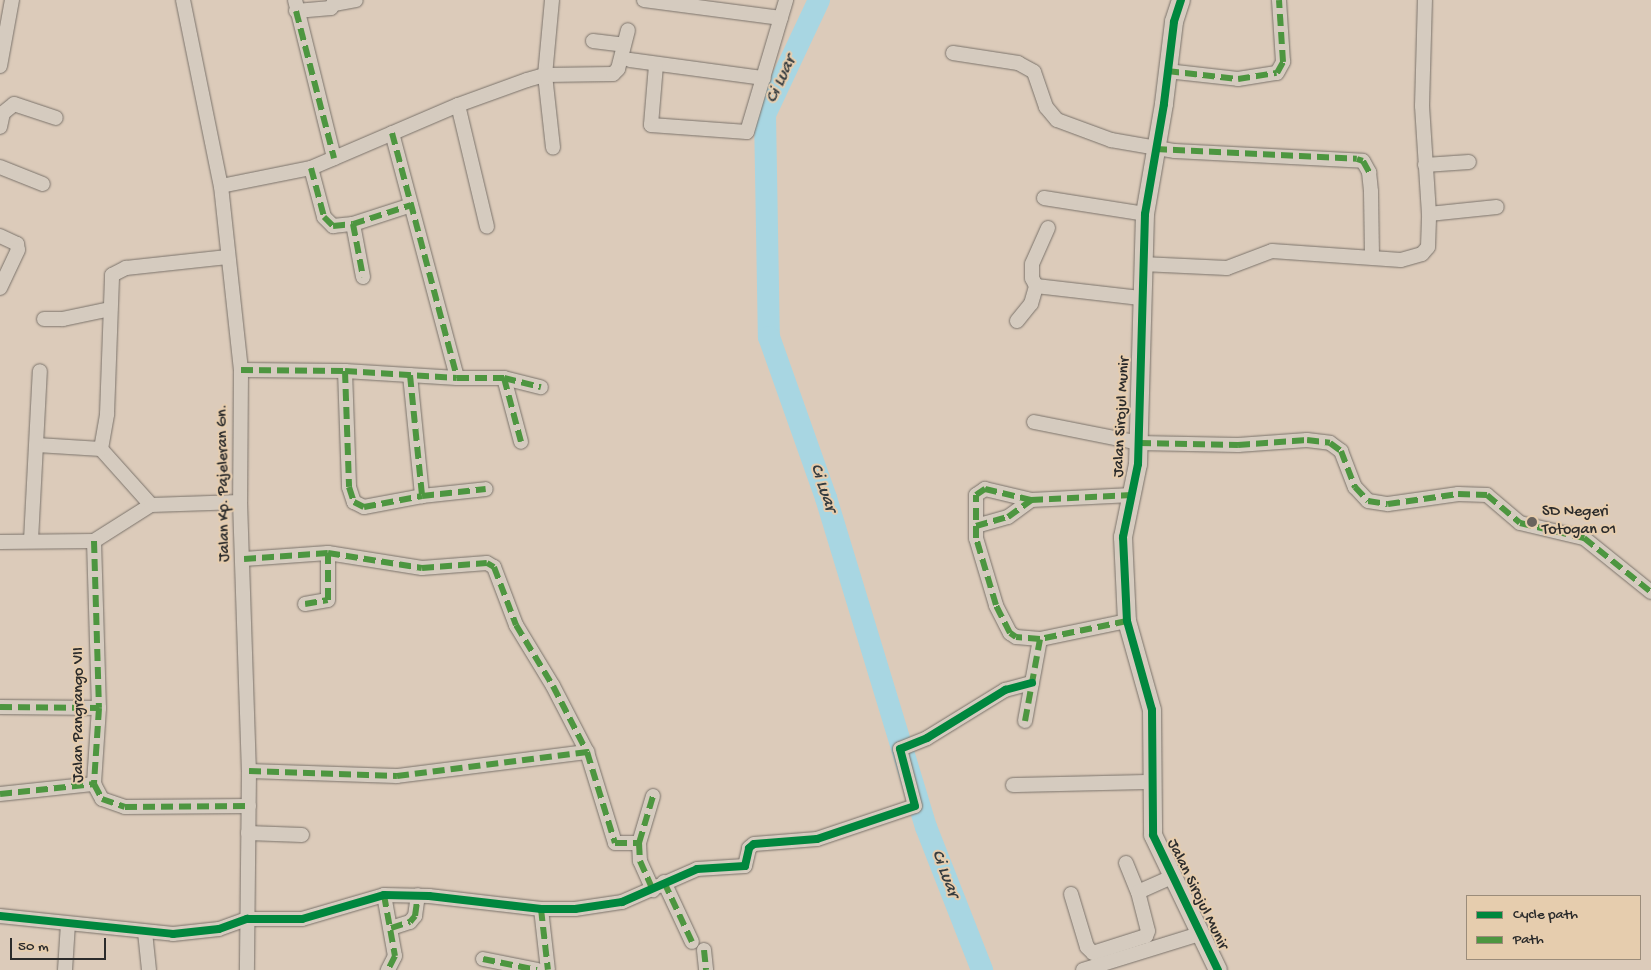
<!DOCTYPE html>
<style>
body{margin:0}
#map{position:relative;width:1651px;height:970px;overflow:hidden;background:#dccbba;font-family:"Gochi Hand",sans-serif}
div>[style]{position:absolute}
[style*='--x']{left:calc(var(--x)*1px);top:calc(var(--y)*1px);width:calc(var(--w)*1px);rotate:calc(var(--a)*1deg)}
.river>*{height:22px;margin:-11px;padding:0 11px;transform-origin:11px;border-radius:11px;background:#a8d6e2}
.roads{filter:drop-shadow(0 0 1px #7b736b) drop-shadow(0 0 1px #7b736b)}
.minor>*{height:14px;margin:-7px;padding:0 7px;transform-origin:7px;border-radius:7px;background:#d5cbbf}
.tertiary>*{height:18px;margin:-9px;padding:0 9px;transform-origin:9px;border-radius:9px;background:#d5cbbf}
.quiet>*{height:6px;margin-top:-3px;transform-origin:0;background:repeating-linear-gradient(90deg,#4d9640 0 12px,transparent 0 18px)}
.cycleway>*{height:8px;margin:-4px;padding:0 4px;transform-origin:4px;border-radius:4px;background:#00873e}
.dots>*{width:14px;height:14px;translate:-50% -50%;box-sizing:border-box;border:2px solid #e6cdae;border-radius:50%}
span{translate:-50% -50%;white-space:nowrap;text-align:center;line-height:1.15;-webkit-text-stroke:4px #e6cdae;paint-order:stroke}
.street-label{font-size:16px;color:#2b2b2b}
.poi-label{font-size:16px;color:#2b2b2b}
.left{translate:0 -50%;text-align:left}
.water-label{font-size:18px;color:#353c3f;font-style:italic}
.legend{position:absolute;left:1466px;top:895px;width:175px;height:65px;box-sizing:border-box;background:#e6cdae;border:1px solid #9b8c7a;margin:0;padding:6px 9px;list-style:none;font-size:15px;color:#2b2b2b}
.legend li{display:flex;align-items:center;gap:10px;height:25px}
.legend b{width:25px;border:1px solid #9b8c7a}
.scale{position:absolute;left:10px;top:938px;width:96px;height:22px;box-sizing:border-box;border:2px solid #2b2b2b;border-top:0;padding-left:6px;font-size:15px;line-height:18px;white-space:nowrap;color:#2b2b2b;-webkit-text-stroke:4px #e6cdae;paint-order:stroke}
</style>
<div id="map">
<div class="river">
<i style="--x:819;--y:0;--w:127;--a:115.2"></i>
<i style="--x:765;--y:115;--w:222;--a:89"></i>
<i style="--x:769;--y:337;--w:171;--a:70.5"></i>
<i style="--x:826;--y:498;--w:344;--a:73.1"></i>
<i style="--x:926;--y:827;--w:154;--a:68.6"></i>
</div>
<div class="roads">
<div class="minor">
<i style="--x:183;--y:0;--w:190;--a:78.5"></i>
<i style="--x:221;--y:186;--w:185;--a:83.8"></i>
<i style="--x:241;--y:370;--w:132;--a:90.4"></i>
<i style="--x:240;--y:502;--w:269;--a:88.1"></i>
<i style="--x:249;--y:771;--w:199;--a:90.6"></i>
<i style="--x:295;--y:0;--w:163;--a:76.1"></i>
<i style="--x:552;--y:0;--w:75;--a:95.3"></i>
<i style="--x:545;--y:75;--w:73;--a:83.7"></i>
<i style="--x:644;--y:0;--w:138;--a:7.5"></i>
<i style="--x:334;--y:4;--w:22;--a:-10"></i>
<i style="--x:296;--y:11;--w:35;--a:-5"></i>
<i style="--x:331;--y:8;--w:9;--a:-63"></i>
<i style="--x:593;--y:41;--w:31;--a:7"></i>
<i style="--x:953;--y:53;--w:66;--a:8.7"></i>
<i style="--x:1018;--y:63;--w:18;--a:29"></i>
<i style="--x:1034;--y:72;--w:37;--a:71"></i>
<i style="--x:1046;--y:107;--w:17;--a:50"></i>
<i style="--x:1057;--y:120;--w:58;--a:20.3"></i>
<i style="--x:1111;--y:140;--w:65;--a:9.8"></i>
<i style="--x:1175;--y:151;--w:188;--a:3"></i>
<i style="--x:1363;--y:161;--w:13;--a:61"></i>
<i style="--x:1369;--y:172;--w:20;--a:84"></i>
<i style="--x:1371;--y:192;--w:65;--a:89.1"></i>
<i style="--x:630;--y:60;--w:135;--a:7.7"></i>
<i style="--x:656;--y:65;--w:60;--a:94.8"></i>
<i style="--x:651;--y:125;--w:96;--a:4.2"></i>
<i style="--x:747;--y:132;--w:138;--a:-73.5"></i>
<i style="--x:0;--y:66;--w:67;--a:-79.7"></i>
<i style="--x:1167;--y:71;--w:71;--a:6.4"></i>
<i style="--x:1238;--y:79;--w:39;--a:-9"></i>
<i style="--x:1277;--y:73;--w:13;--a:-61"></i>
<i style="--x:1283;--y:62;--w:62;--a:-93.7"></i>
<i style="--x:458;--y:105;--w:125;--a:76.6"></i>
<i style="--x:0;--y:127;--w:14;--a:-78"></i>
<i style="--x:3;--y:113;--w:14;--a:-39"></i>
<i style="--x:14;--y:104;--w:44;--a:18.4"></i>
<i style="--x:392;--y:133;--w:253;--a:75.1"></i>
<i style="--x:457;--y:378;--w:47;--a:0"></i>
<i style="--x:504;--y:378;--w:38;--a:14"></i>
<i style="--x:1425;--y:165;--w:44;--a:-3.9"></i>
<i style="--x:0;--y:167;--w:46;--a:21.6"></i>
<i style="--x:311;--y:168;--w:51;--a:75.1"></i>
<i style="--x:324;--y:217;--w:13;--a:45"></i>
<i style="--x:333;--y:226;--w:20;--a:-6"></i>
<i style="--x:353;--y:224;--w:61;--a:-18.1"></i>
<i style="--x:221;--y:186;--w:92;--a:-11.3"></i>
<i style="--x:311;--y:168;--w:160;--a:-23.2"></i>
<i style="--x:458;--y:105;--w:73;--a:-19.9"></i>
<i style="--x:527;--y:80;--w:19;--a:-16"></i>
<i style="--x:545;--y:75;--w:68;--a:-0.8"></i>
<i style="--x:613;--y:74;--w:7;--a:-45"></i>
<i style="--x:618;--y:69;--w:40;--a:-75.6"></i>
<i style="--x:1044;--y:198;--w:102;--a:9"></i>
<i style="--x:1429;--y:214;--w:68;--a:-5.9"></i>
<i style="--x:353;--y:224;--w:54;--a:79.3"></i>
<i style="--x:1048;--y:228;--w:39;--a:114"></i>
<i style="--x:1032;--y:264;--w:14;--a:90"></i>
<i style="--x:1032;--y:278;--w:9;--a:63"></i>
<i style="--x:1036;--y:286;--w:105;--a:6.6"></i>
<i style="--x:0;--y:236;--w:19;--a:25"></i>
<i style="--x:17;--y:244;--w:6;--a:81"></i>
<i style="--x:18;--y:250;--w:42;--a:115.3"></i>
<i style="--x:1142;--y:264;--w:85;--a:2.7"></i>
<i style="--x:1227;--y:268;--w:48;--a:-20.7"></i>
<i style="--x:1272;--y:251;--w:129;--a:4"></i>
<i style="--x:1401;--y:260;--w:22;--a:-16"></i>
<i style="--x:1422;--y:254;--w:9;--a:-49"></i>
<i style="--x:1428;--y:247;--w:33;--a:-88"></i>
<i style="--x:1429;--y:214;--w:108;--a:-93.7"></i>
<i style="--x:1422;--y:106;--w:106;--a:-88.4"></i>
<i style="--x:44;--y:319;--w:19;--a:0"></i>
<i style="--x:63;--y:319;--w:48;--a:-12"></i>
<i style="--x:1017;--y:321;--w:22;--a:-51"></i>
<i style="--x:1031;--y:304;--w:19;--a:-74"></i>
<i style="--x:241;--y:370;--w:104;--a:0.6"></i>
<i style="--x:345;--y:371;--w:112;--a:3.6"></i>
<i style="--x:345;--y:371;--w:116;--a:88"></i>
<i style="--x:349;--y:487;--w:16;--a:72"></i>
<i style="--x:354;--y:502;--w:11;--a:27"></i>
<i style="--x:364;--y:507;--w:59;--a:-10.7"></i>
<i style="--x:422;--y:496;--w:64;--a:-6.2"></i>
<i style="--x:410;--y:375;--w:122;--a:84.3"></i>
<i style="--x:504;--y:378;--w:66;--a:75.1"></i>
<i style="--x:1034;--y:422;--w:107;--a:11.3"></i>
<i style="--x:1139;--y:443;--w:99;--a:1.2"></i>
<i style="--x:1238;--y:445;--w:69;--a:-4.1"></i>
<i style="--x:1307;--y:440;--w:23;--a:7"></i>
<i style="--x:1330;--y:443;--w:14;--a:36"></i>
<i style="--x:1341;--y:451;--w:39;--a:69"></i>
<i style="--x:1355;--y:487;--w:19;--a:47"></i>
<i style="--x:1368;--y:501;--w:20;--a:9"></i>
<i style="--x:1388;--y:504;--w:71;--a:-8.1"></i>
<i style="--x:1458;--y:494;--w:29;--a:2"></i>
<i style="--x:1487;--y:495;--w:43;--a:40.3"></i>
<i style="--x:1520;--y:523;--w:66;--a:13.2"></i>
<i style="--x:1584;--y:538;--w:86;--a:38.9"></i>
<i style="--x:37;--y:445;--w:64;--a:3.6"></i>
<i style="--x:151;--y:505;--w:75;--a:-131.8"></i>
<i style="--x:101;--y:449;--w:36;--a:-80"></i>
<i style="--x:107;--y:414;--w:139;--a:-87.9"></i>
<i style="--x:112;--y:275;--w:16;--a:-27"></i>
<i style="--x:126;--y:268;--w:102;--a:-6.2"></i>
<i style="--x:976;--y:526;--w:33;--a:-16"></i>
<i style="--x:1008;--y:517;--w:29;--a:-36"></i>
<i style="--x:31;--y:540;--w:169;--a:-87"></i>
<i style="--x:94;--y:541;--w:167;--a:88.3"></i>
<i style="--x:99;--y:708;--w:76;--a:93.8"></i>
<i style="--x:94;--y:784;--w:17;--a:62"></i>
<i style="--x:102;--y:799;--w:24;--a:19"></i>
<i style="--x:125;--y:807;--w:124;--a:-0.5"></i>
<i style="--x:0;--y:542;--w:94;--a:-0.6"></i>
<i style="--x:94;--y:541;--w:67;--a:-32.3"></i>
<i style="--x:151;--y:505;--w:89;--a:-1.9"></i>
<i style="--x:244;--y:559;--w:84;--a:-4.1"></i>
<i style="--x:328;--y:553;--w:95;--a:9.1"></i>
<i style="--x:422;--y:568;--w:65;--a:-4.4"></i>
<i style="--x:487;--y:563;--w:8;--a:30"></i>
<i style="--x:494;--y:567;--w:62;--a:69.2"></i>
<i style="--x:516;--y:625;--w:71;--a:58.8"></i>
<i style="--x:553;--y:686;--w:74;--a:62.7"></i>
<i style="--x:587;--y:752;--w:95;--a:72.9"></i>
<i style="--x:615;--y:843;--w:24;--a:0"></i>
<i style="--x:639;--y:843;--w:18;--a:87"></i>
<i style="--x:640;--y:861;--w:32;--a:66"></i>
<i style="--x:305;--y:604;--w:23;--a:-10"></i>
<i style="--x:328;--y:600;--w:47;--a:-90"></i>
<i style="--x:1127;--y:621;--w:89;--a:168.3"></i>
<i style="--x:1040;--y:639;--w:24;--a:-175"></i>
<i style="--x:1016;--y:637;--w:7;--a:-146"></i>
<i style="--x:1010;--y:633;--w:31;--a:-117"></i>
<i style="--x:996;--y:605;--w:70;--a:-106.6"></i>
<i style="--x:976;--y:538;--w:43;--a:-90"></i>
<i style="--x:976;--y:495;--w:11;--a:-34"></i>
<i style="--x:985;--y:489;--w:47;--a:13.4"></i>
<i style="--x:1031;--y:500;--w:101;--a:-2.8"></i>
<i style="--x:0;--y:707;--w:99;--a:0.6"></i>
<i style="--x:1025;--y:721;--w:83;--a:-79.6"></i>
<i style="--x:249;--y:771;--w:148;--a:1.9"></i>
<i style="--x:397;--y:776;--w:192;--a:-7.2"></i>
<i style="--x:1013;--y:785;--w:137;--a:-1.3"></i>
<i style="--x:0;--y:794;--w:95;--a:-6.1"></i>
<i style="--x:248;--y:833;--w:54;--a:2.1"></i>
<i style="--x:639;--y:843;--w:49;--a:-73.4"></i>
<i style="--x:1126;--y:863;--w:31;--a:68"></i>
<i style="--x:664;--y:882;--w:66;--a:65"></i>
<i style="--x:1071;--y:894;--w:55;--a:73.2"></i>
<i style="--x:1087;--y:947;--w:8;--a:45"></i>
<i style="--x:1093;--y:953;--w:56;--a:-17.8"></i>
<i style="--x:1146;--y:936;--w:5;--a:-68"></i>
<i style="--x:1148;--y:931;--w:40;--a:-104.4"></i>
<i style="--x:1138;--y:892;--w:36;--a:-24"></i>
<i style="--x:384;--y:895;--w:62;--a:79.8"></i>
<i style="--x:395;--y:956;--w:16;--a:117"></i>
<i style="--x:541;--y:909;--w:61;--a:83.5"></i>
<i style="--x:0;--y:916;--w:174;--a:5.9"></i>
<i style="--x:173;--y:934;--w:46;--a:-6.2"></i>
<i style="--x:219;--y:929;--w:30;--a:-20"></i>
<i style="--x:247;--y:919;--w:55;--a:0"></i>
<i style="--x:302;--y:919;--w:85;--a:-16.3"></i>
<i style="--x:384;--y:895;--w:45;--a:1.3"></i>
<i style="--x:429;--y:896;--w:113;--a:6.6"></i>
<i style="--x:541;--y:909;--w:34;--a:0"></i>
<i style="--x:575;--y:909;--w:48;--a:-8.5"></i>
<i style="--x:622;--y:902;--w:82;--a:-23.7"></i>
<i style="--x:697;--y:869;--w:48;--a:-3.6"></i>
<i style="--x:745;--y:866;--w:18;--a:-77"></i>
<i style="--x:749;--y:848;--w:6;--a:-39"></i>
<i style="--x:754;--y:844;--w:63;--a:-4.5"></i>
<i style="--x:817;--y:839;--w:103;--a:-18.6"></i>
<i style="--x:915;--y:806;--w:59;--a:-104.7"></i>
<i style="--x:900;--y:749;--w:29;--a:-22"></i>
<i style="--x:927;--y:738;--w:92;--a:-31.6"></i>
<i style="--x:1005;--y:690;--w:28;--a:-15"></i>
<i style="--x:391;--y:928;--w:20;--a:-18"></i>
<i style="--x:410;--y:922;--w:8;--a:-50"></i>
<i style="--x:415;--y:916;--w:21;--a:-82"></i>
<i style="--x:145;--y:932;--w:38;--a:84"></i>
<i style="--x:704;--y:950;--w:20;--a:84"></i>
<i style="--x:483;--y:959;--w:55;--a:11.5"></i>
<i style="--x:65;--y:970;--w:46;--a:-86.3"></i>
<i style="--x:1083;--y:970;--w:121;--a:-17.2"></i>
</div>
<div class="tertiary">
<i style="--x:1181;--y:0;--w:23;--a:108"></i>
<i style="--x:1174;--y:22;--w:83;--a:97"></i>
<i style="--x:1164;--y:104;--w:112;--a:99.8"></i>
<i style="--x:1145;--y:214;--w:250;--a:91.6"></i>
<i style="--x:1138;--y:464;--w:75;--a:101.6"></i>
<i style="--x:1123;--y:537;--w:84;--a:87.3"></i>
<i style="--x:1127;--y:621;--w:92;--a:74.3"></i>
<i style="--x:1152;--y:710;--w:125;--a:89.5"></i>
<i style="--x:1153;--y:835;--w:150;--a:64.3"></i>
</div>
</div>
<div class="quiet">
<i style="--x:296;--y:11;--w:152;--a:75.5"></i>
<i style="--x:1167;--y:71;--w:71;--a:6.4"></i>
<i style="--x:1238;--y:79;--w:39;--a:-9"></i>
<i style="--x:1277;--y:73;--w:13;--a:-61"></i>
<i style="--x:1283;--y:62;--w:62;--a:-93.7"></i>
<i style="--x:392;--y:133;--w:253;--a:75.1"></i>
<i style="--x:457;--y:378;--w:47;--a:0"></i>
<i style="--x:504;--y:378;--w:38;--a:14"></i>
<i style="--x:1155;--y:149;--w:202;--a:2.8"></i>
<i style="--x:1357;--y:159;--w:6;--a:18"></i>
<i style="--x:1363;--y:161;--w:13;--a:61"></i>
<i style="--x:311;--y:168;--w:51;--a:75.1"></i>
<i style="--x:324;--y:217;--w:13;--a:45"></i>
<i style="--x:333;--y:226;--w:20;--a:-6"></i>
<i style="--x:353;--y:224;--w:61;--a:-18.1"></i>
<i style="--x:353;--y:224;--w:54;--a:79.3"></i>
<i style="--x:241;--y:370;--w:104;--a:0.6"></i>
<i style="--x:345;--y:371;--w:112;--a:3.6"></i>
<i style="--x:345;--y:371;--w:116;--a:88"></i>
<i style="--x:349;--y:487;--w:16;--a:72"></i>
<i style="--x:354;--y:502;--w:11;--a:27"></i>
<i style="--x:364;--y:507;--w:59;--a:-10.7"></i>
<i style="--x:422;--y:496;--w:64;--a:-6.2"></i>
<i style="--x:410;--y:375;--w:122;--a:84.3"></i>
<i style="--x:504;--y:378;--w:66;--a:75.1"></i>
<i style="--x:1139;--y:443;--w:99;--a:1.2"></i>
<i style="--x:1238;--y:445;--w:69;--a:-4.1"></i>
<i style="--x:1307;--y:440;--w:23;--a:7"></i>
<i style="--x:1330;--y:443;--w:14;--a:36"></i>
<i style="--x:1341;--y:451;--w:39;--a:69"></i>
<i style="--x:1355;--y:487;--w:19;--a:47"></i>
<i style="--x:1368;--y:501;--w:20;--a:9"></i>
<i style="--x:1388;--y:504;--w:71;--a:-8.1"></i>
<i style="--x:1458;--y:494;--w:29;--a:2"></i>
<i style="--x:1487;--y:495;--w:43;--a:40.3"></i>
<i style="--x:1520;--y:523;--w:66;--a:13.2"></i>
<i style="--x:1584;--y:538;--w:86;--a:38.9"></i>
<i style="--x:976;--y:526;--w:33;--a:-16"></i>
<i style="--x:1008;--y:517;--w:29;--a:-36"></i>
<i style="--x:94;--y:541;--w:167;--a:88.3"></i>
<i style="--x:99;--y:708;--w:76;--a:93.8"></i>
<i style="--x:94;--y:784;--w:17;--a:62"></i>
<i style="--x:102;--y:799;--w:24;--a:19"></i>
<i style="--x:125;--y:807;--w:124;--a:-0.5"></i>
<i style="--x:244;--y:559;--w:84;--a:-4.1"></i>
<i style="--x:328;--y:553;--w:95;--a:9.1"></i>
<i style="--x:422;--y:568;--w:65;--a:-4.4"></i>
<i style="--x:487;--y:563;--w:8;--a:30"></i>
<i style="--x:494;--y:567;--w:62;--a:69.2"></i>
<i style="--x:516;--y:625;--w:71;--a:58.8"></i>
<i style="--x:553;--y:686;--w:74;--a:62.7"></i>
<i style="--x:587;--y:752;--w:95;--a:72.9"></i>
<i style="--x:615;--y:843;--w:24;--a:0"></i>
<i style="--x:639;--y:843;--w:18;--a:87"></i>
<i style="--x:640;--y:861;--w:32;--a:66"></i>
<i style="--x:305;--y:604;--w:23;--a:-10"></i>
<i style="--x:328;--y:600;--w:47;--a:-90"></i>
<i style="--x:1127;--y:621;--w:89;--a:168.3"></i>
<i style="--x:1040;--y:639;--w:24;--a:-175"></i>
<i style="--x:1016;--y:637;--w:7;--a:-146"></i>
<i style="--x:1010;--y:633;--w:31;--a:-117"></i>
<i style="--x:996;--y:605;--w:70;--a:-106.6"></i>
<i style="--x:976;--y:538;--w:43;--a:-90"></i>
<i style="--x:976;--y:495;--w:11;--a:-34"></i>
<i style="--x:985;--y:489;--w:47;--a:13.4"></i>
<i style="--x:1031;--y:500;--w:101;--a:-2.8"></i>
<i style="--x:0;--y:707;--w:99;--a:0.6"></i>
<i style="--x:1025;--y:721;--w:83;--a:-79.6"></i>
<i style="--x:249;--y:771;--w:148;--a:1.9"></i>
<i style="--x:397;--y:776;--w:192;--a:-7.2"></i>
<i style="--x:0;--y:794;--w:95;--a:-6.1"></i>
<i style="--x:639;--y:843;--w:49;--a:-73.4"></i>
<i style="--x:664;--y:882;--w:66;--a:65"></i>
<i style="--x:384;--y:895;--w:62;--a:79.8"></i>
<i style="--x:395;--y:956;--w:16;--a:117"></i>
<i style="--x:541;--y:909;--w:61;--a:83.5"></i>
<i style="--x:391;--y:928;--w:20;--a:-18"></i>
<i style="--x:410;--y:922;--w:8;--a:-50"></i>
<i style="--x:415;--y:916;--w:21;--a:-82"></i>
<i style="--x:704;--y:950;--w:20;--a:84"></i>
<i style="--x:483;--y:959;--w:55;--a:11.5"></i>
</div>
<div class="cycleway">
<i style="--x:1181;--y:0;--w:23;--a:108"></i>
<i style="--x:1174;--y:22;--w:83;--a:97"></i>
<i style="--x:1164;--y:104;--w:112;--a:99.8"></i>
<i style="--x:1145;--y:214;--w:250;--a:91.6"></i>
<i style="--x:1138;--y:464;--w:75;--a:101.6"></i>
<i style="--x:1123;--y:537;--w:84;--a:87.3"></i>
<i style="--x:1127;--y:621;--w:92;--a:74.3"></i>
<i style="--x:1152;--y:710;--w:125;--a:89.5"></i>
<i style="--x:1153;--y:835;--w:150;--a:64.3"></i>
<i style="--x:0;--y:916;--w:174;--a:5.9"></i>
<i style="--x:173;--y:934;--w:46;--a:-6.2"></i>
<i style="--x:219;--y:929;--w:30;--a:-20"></i>
<i style="--x:247;--y:919;--w:55;--a:0"></i>
<i style="--x:302;--y:919;--w:85;--a:-16.3"></i>
<i style="--x:384;--y:895;--w:45;--a:1.3"></i>
<i style="--x:429;--y:896;--w:113;--a:6.6"></i>
<i style="--x:541;--y:909;--w:34;--a:0"></i>
<i style="--x:575;--y:909;--w:48;--a:-8.5"></i>
<i style="--x:622;--y:902;--w:82;--a:-23.7"></i>
<i style="--x:697;--y:869;--w:48;--a:-3.6"></i>
<i style="--x:745;--y:866;--w:18;--a:-77"></i>
<i style="--x:749;--y:848;--w:6;--a:-39"></i>
<i style="--x:754;--y:844;--w:63;--a:-4.5"></i>
<i style="--x:817;--y:839;--w:103;--a:-18.6"></i>
<i style="--x:915;--y:806;--w:59;--a:-104.7"></i>
<i style="--x:900;--y:749;--w:29;--a:-22"></i>
<i style="--x:927;--y:738;--w:92;--a:-31.6"></i>
<i style="--x:1005;--y:690;--w:28;--a:-15"></i>
</div>
<div class="dots">
<i style="left:1532px;top:522px;background:#69635d"></i>
</div>
<div class="street-label">
<span style="left:1123px;top:417px;rotate:-87deg">Jalan Sirojul Munir</span>
<span style="left:225px;top:483px;rotate:-91deg">Jalan Kp. Pajeleran Gn.</span>
<span style="left:80px;top:715px;rotate:-90deg">Jalan Pangrango VII</span>
<span style="left:1196px;top:895px;rotate:64deg">Jalan Sirojul Munir</span>
</div>
<div class="poi-label">
<span class="left" style="left:1542px;top:522px">SD Negeri<br>Totogan 01</span>
</div>
<div class="water-label">
<span style="left:782px;top:80px;rotate:-65deg">Ci Luar</span>
<span style="left:822px;top:488px;rotate:71deg">Ci Luar</span>
<span style="left:944px;top:874px;rotate:69deg">Ci Luar</span>
</div>
<ul class="legend">
<li><b style="height:6px;background:#00873e"></b>Cycle path</li>
<li><b style="height:6px;background:#4d9640"></b>Path</li>
</ul>
<div class="scale">50 m</div>
</div>
